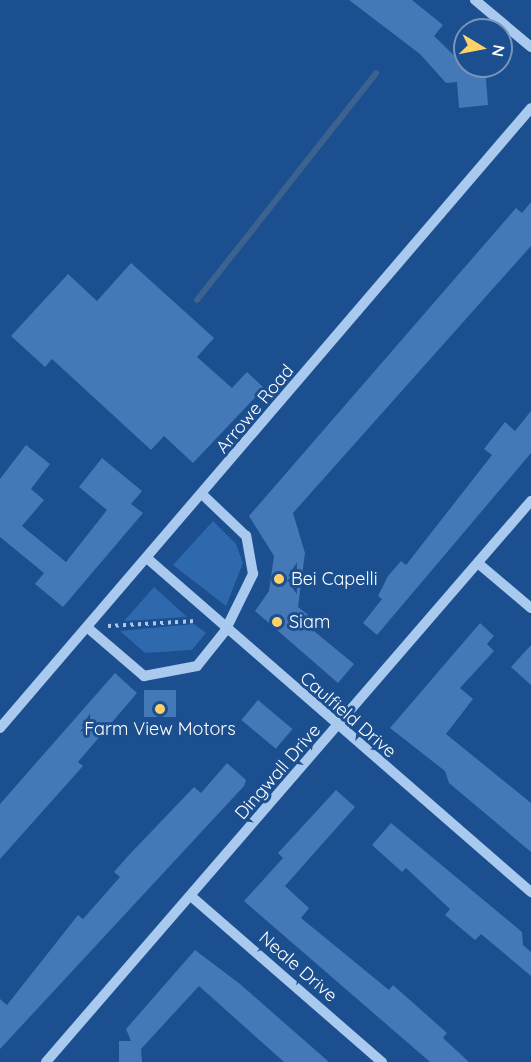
<!DOCTYPE html>
<style>
body{margin:0}
#map{position:relative;width:531px;height:1062px;overflow:hidden;background:#1b4f8f;font-family:Quicksand,sans-serif}
div>[style]{position:absolute}
[style*='--x']{left:calc(var(--x)*1px);top:calc(var(--y)*1px);width:calc(var(--w)*1px);rotate:calc(var(--a)*1deg)}
.green>*{inset:0;background:#2e69ad}
.stream>*{height:6px;margin:-3px;padding:0 3px;transform-origin:3px;border-radius:3px;background:#3c6290}
.building>*{inset:0;background:#4478b7;transform-origin:0 0}
.path>*{height:4px;margin-top:-2px;transform-origin:0;background:repeating-linear-gradient(90deg,#a9c9ee 0 3px,transparent 0 7.5px)}
.minor>*{height:10px;margin:-5px;padding:0 5px;transform-origin:5px;border-radius:5px;background:#a9c9ee}
.dots>*{width:16px;height:16px;translate:-50% -50%;box-sizing:border-box;border:3px solid #1b4f8f;border-radius:50%}
span{translate:-50% -50%;white-space:nowrap;text-align:center;line-height:1.15;-webkit-text-stroke:6px #1b4f8f;paint-order:stroke}
.street-label{font-size:18px;color:#fff}
.poi-label{font-size:18px;color:#fff}
.left{translate:0 -50%;text-align:left}
.north{position:absolute;left:453px;top:18px;width:60px;height:60px;box-sizing:border-box;background:#1b4f8f;border:2px solid #7695bc;border-radius:50%;rotate:100deg;font-size:16px;font-weight:700;line-height:24px;text-align:center;color:#fff}
.north::after{content:'';display:block;margin:auto;width:21px;height:27px;background:#ffd166;clip-path:polygon(50% 0,100% 100%,50% 72%,0 100%)}
</style>
<div id="map">
<div class="green">
<i style="clip-path:polygon(213px 521px,236px 544px,243px 563px,226px 606px,173px 565px)"></i>
<i style="clip-path:polygon(154px 587px,187px 617px,124px 621px)"></i>
<i style="clip-path:polygon(194px 624px,206px 633px,192px 650px,145px 653px,120px 631px)"></i>
</div>
<div class="stream">
<i style="--x:197;--y:300;--w:289;--a:-51.7"></i>
</div>
<div class="building">
<i style="clip-path:polygon(349px 0,412px 0,443px 25px,434px 36px,465px 66px,485px 66px,488px 105px,459px 108px,457px 82px,446px 83px,420px 54px)"></i>
<i style="clip-path:polygon(531px 202px,531px 246px,293px 513px,305px 553px,298px 607px,315px 620px,309px 627px,354px 664px,338px 683px,255px 611px,269px 591px,274px 556px,249px 516px,516px 208px,522px 213px)"></i>
<i style="clip-path:polygon(131px 263px,214px 338px,197px 357px,232px 388px,247px 372px,264px 388px,193px 463px,164px 436px,151px 450px,52px 359px,45px 367px,11px 336px,68px 274px,97px 301px)"></i>
<i style="clip-path:polygon(531px 411px,531px 453px,377px 635px,363px 623px,382px 599px,378px 596px,388px 576px,401px 561px,406px 565px,492px 455px,484px 449px,505px 422px,515px 431px)"></i>
<i style="clip-path:polygon(26px 445px,50px 464px,31px 489px,44px 500px,22px 526px,66px 562px,107px 510px,79px 487px,102px 458px,142px 491px,131px 504px,143px 513px,63px 607px,35px 584px,44px 573px,0 537px,0 479px)"></i>
<i style="clip-path:polygon(480px 623px,494px 636px,487px 644px,494px 651px,460px 688px,473px 699px,446px 734px,531px 803px,531px 852px,449px 783px,445px 771px,390px 728px)"></i>
<i style="clip-path:polygon(531px 645px,531px 685px,511px 667px)"></i>
<i style="clip-path:polygon(115px 673px,137px 693px,78px 762px,83px 766px,0 859px,0 804px)"></i>
<i style="left:144px;top:690px;width:32px;height:27px"></i>
<i style="left:258px;top:700px;width:45px;height:26px;rotate:40deg"></i>
<i style="clip-path:polygon(227px 763px,246px 780px,244px 786px,0 1049px,0 999px,7px 1005px,78px 915px,83px 919px,120px 877px,114px 872px,128px 856px,194px 787px,201px 793px)"></i>
<i style="clip-path:polygon(336px 790px,355px 807px,285px 886px,309px 908px,301px 918px,389px 990px,393px 985px,447px 1033px,443px 1038px,469px 1062px,430px 1062px,244px 901px,283px 858px,278px 853px)"></i>
<i style="clip-path:polygon(391px 823px,522px 932px,523px 945px,531px 952px,531px 976px,481px 934px,475px 940px,445px 915px,450px 909px,406px 868px,402px 872px,372px 845px)"></i>
<i style="clip-path:polygon(195px 950px,240px 984px,329px 1062px,284px 1062px,199px 986px,141px 1049px,142px 1062px,119px 1062px,119px 1041px,131px 1041px,126px 1029px)"></i>
</div>
<div class="path">
<i style="--x:108;--y:626;--w:88;--a:-3.3"></i>
</div>
<div class="minor">
<i style="--x:475;--y:0;--w:73;--a:40"></i>
<i style="--x:148;--y:559;--w:508;--a:41.01"></i>
<i style="--x:479;--y:564;--w:68;--a:40.2"></i>
<i style="--x:88;--y:628;--w:74;--a:40.6"></i>
<i style="--x:144;--y:676;--w:54;--a:-10.7"></i>
<i style="--x:197;--y:666;--w:45;--a:-51.3"></i>
<i style="--x:225;--y:631;--w:64;--a:-63.8"></i>
<i style="--x:253;--y:574;--w:39;--a:-100"></i>
<i style="--x:246;--y:536;--w:58;--a:-136.4"></i>
<i style="--x:0;--y:728;--w:816;--a:-49.42"></i>
<i style="--x:192;--y:897;--w:252;--a:41"></i>
<i style="--x:46;--y:1062;--w:742;--a:-49.16"></i>
</div>
<div class="dots">
<i style="left:279px;top:579px;background:#ffd166"></i>
<i style="left:277px;top:622px;background:#ffd166"></i>
<i style="left:160px;top:709px;background:#ffd166"></i>
</div>
<div class="street-label">
<span style="left:255px;top:409px;rotate:-50deg">Arrowe Road</span>
<span style="left:348px;top:715px;rotate:41deg">Caulfield Drive</span>
<span style="left:278px;top:772px;rotate:-49deg">Dingwall Drive</span>
<span style="left:298px;top:967px;rotate:41deg">Neale Drive</span>
</div>
<div class="poi-label">
<span class="left" style="left:291px;top:579px">Bei Capelli</span>
<span class="left" style="left:289px;top:622px">Siam</span>
<span style="left:160px;top:729px">Farm View Motors</span>
</div>
<div class="north">N</div>
</div>
